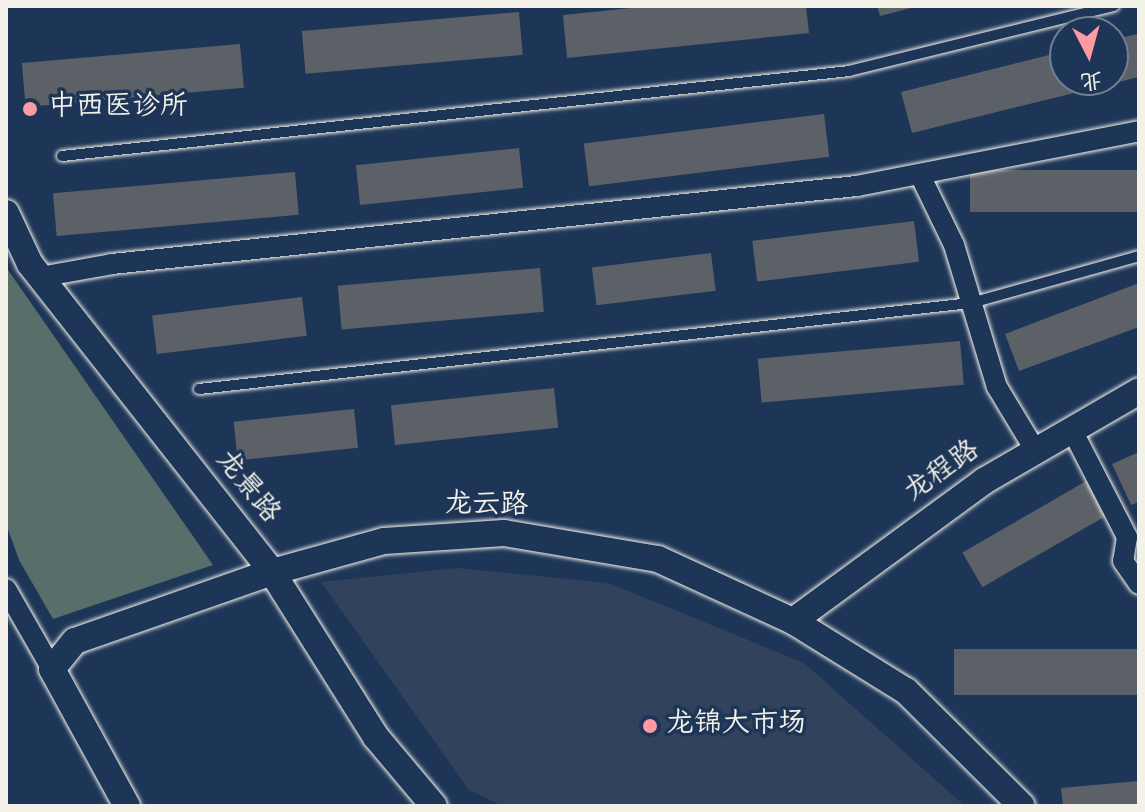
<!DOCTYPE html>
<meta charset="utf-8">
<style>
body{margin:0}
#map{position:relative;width:1145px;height:812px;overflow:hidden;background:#1d3557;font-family:Dekko,"LXGW WenKai TC",sans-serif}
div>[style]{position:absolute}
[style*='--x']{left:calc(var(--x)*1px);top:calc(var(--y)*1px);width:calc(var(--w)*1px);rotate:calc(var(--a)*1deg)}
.built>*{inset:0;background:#30425c}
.green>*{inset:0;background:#586e6a}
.building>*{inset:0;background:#5c6167;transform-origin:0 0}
.roads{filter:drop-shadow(0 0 2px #f4f1e8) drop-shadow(0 0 2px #f4f1e8)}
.service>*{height:10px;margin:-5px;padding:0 5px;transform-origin:5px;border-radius:5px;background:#1d3557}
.minor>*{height:20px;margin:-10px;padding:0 10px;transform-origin:10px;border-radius:10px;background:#1d3557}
.tertiary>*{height:26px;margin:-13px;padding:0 13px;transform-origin:13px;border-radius:13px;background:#1d3557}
.dots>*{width:22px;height:22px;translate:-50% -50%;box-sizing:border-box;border:4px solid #1d3557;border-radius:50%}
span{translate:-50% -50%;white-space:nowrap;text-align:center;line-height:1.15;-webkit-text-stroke:7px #1d3557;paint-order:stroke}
.poi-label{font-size:28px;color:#f4f1e8}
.left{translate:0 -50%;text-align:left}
.street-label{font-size:28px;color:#f4f1e8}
.frame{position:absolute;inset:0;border:8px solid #f4f1e8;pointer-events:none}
.north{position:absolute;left:1049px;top:16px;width:80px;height:80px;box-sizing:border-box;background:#1d3557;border:2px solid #738091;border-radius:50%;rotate:174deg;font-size:22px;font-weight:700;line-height:32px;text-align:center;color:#f4f1e8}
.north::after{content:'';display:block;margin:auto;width:28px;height:36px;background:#ff9aa2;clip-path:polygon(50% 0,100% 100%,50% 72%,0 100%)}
</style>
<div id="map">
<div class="built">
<i style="clip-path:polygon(457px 568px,609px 583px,804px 663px,965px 806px,503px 806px,469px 790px,321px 582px)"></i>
</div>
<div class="green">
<i style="clip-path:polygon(6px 267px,213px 565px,53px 619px,19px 560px,6px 524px)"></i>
</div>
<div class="building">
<i style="clip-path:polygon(651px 6px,806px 6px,809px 33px,567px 58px,563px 15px)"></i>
<i style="clip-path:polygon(877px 6px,915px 6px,915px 7px,880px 16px)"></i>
<i style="left:519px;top:12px;width:43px;height:218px;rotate:85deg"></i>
<i style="clip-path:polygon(1137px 34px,1139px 77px,912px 133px,901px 92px,1065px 51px,1065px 80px,1113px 80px,1113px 40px)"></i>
<i style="left:240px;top:44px;width:44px;height:219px;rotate:85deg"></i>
<i style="left:824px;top:114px;width:43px;height:242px;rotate:83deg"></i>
<i style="left:519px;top:148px;width:40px;height:164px;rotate:84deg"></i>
<i style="left:1139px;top:170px;width:42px;height:169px;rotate:90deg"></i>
<i style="left:295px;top:172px;width:43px;height:243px;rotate:85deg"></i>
<i style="left:914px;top:221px;width:41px;height:163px;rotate:83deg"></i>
<i style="left:711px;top:253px;width:38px;height:120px;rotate:83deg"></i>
<i style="left:540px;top:268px;width:44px;height:203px;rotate:85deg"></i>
<i style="clip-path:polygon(1139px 283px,1139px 327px,1019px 371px,1005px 334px)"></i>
<i style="left:302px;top:297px;width:39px;height:151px;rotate:83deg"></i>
<i style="left:960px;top:341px;width:44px;height:203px;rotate:85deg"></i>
<i style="left:554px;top:388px;width:40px;height:164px;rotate:84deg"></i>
<i style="left:354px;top:409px;width:39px;height:121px;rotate:84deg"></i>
<i style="clip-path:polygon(1139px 452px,1139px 502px,1131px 505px,1112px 464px)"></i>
<i style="left:1088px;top:480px;width:40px;height:145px;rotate:60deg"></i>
<i style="left:1139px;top:649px;width:46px;height:185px;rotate:90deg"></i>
<i style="clip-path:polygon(1139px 781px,1139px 806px,1063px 806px,1061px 788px)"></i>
</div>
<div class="roads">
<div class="service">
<i style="--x:62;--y:156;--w:792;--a:-6.16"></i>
<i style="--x:849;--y:71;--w:273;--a:-13.8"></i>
<i style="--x:199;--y:389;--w:777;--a:-6.36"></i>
<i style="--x:971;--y:303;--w:174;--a:-15.6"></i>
</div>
<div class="minor">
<i style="--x:921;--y:177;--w:76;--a:64.1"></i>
<i style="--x:954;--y:245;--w:148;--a:73.2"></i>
<i style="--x:997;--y:387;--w:74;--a:58.9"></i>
<i style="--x:40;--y:277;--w:73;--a:-10.2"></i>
<i style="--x:112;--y:264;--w:749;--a:-5.98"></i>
<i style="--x:857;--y:186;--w:287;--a:-11"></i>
<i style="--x:1071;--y:428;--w:123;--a:62.8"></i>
<i style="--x:1127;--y:537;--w:24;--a:99"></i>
<i style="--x:1123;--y:561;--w:28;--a:55"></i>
<i style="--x:6;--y:589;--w:92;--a:60.1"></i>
</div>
<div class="tertiary">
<i style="--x:6;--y:213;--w:56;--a:64.8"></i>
<i style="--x:30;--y:264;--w:392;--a:51.8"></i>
<i style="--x:272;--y:572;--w:195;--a:57.8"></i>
<i style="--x:376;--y:737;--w:90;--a:50"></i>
<i style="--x:793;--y:621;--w:237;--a:-36.2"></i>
<i style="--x:984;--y:481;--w:179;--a:-30.1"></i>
<i style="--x:127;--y:806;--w:156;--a:-118.7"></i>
<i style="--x:52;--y:669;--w:36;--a:-51"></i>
<i style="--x:75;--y:641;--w:209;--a:-19.3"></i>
<i style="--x:272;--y:572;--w:116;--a:-15.5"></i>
<i style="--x:384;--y:541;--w:120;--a:-3.8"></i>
<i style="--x:504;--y:533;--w:156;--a:9.6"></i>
<i style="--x:658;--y:559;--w:149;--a:24.7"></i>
<i style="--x:793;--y:621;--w:133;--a:31.8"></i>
<i style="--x:906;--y:691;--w:163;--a:44.8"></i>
</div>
</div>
<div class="dots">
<i style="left:30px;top:109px;background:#ff9aa2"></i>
<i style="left:650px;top:726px;background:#ff9aa2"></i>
</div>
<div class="poi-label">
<span class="left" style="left:48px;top:109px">中西医诊所</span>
<span class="left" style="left:666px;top:726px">龙锦大市场</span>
</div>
<div class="street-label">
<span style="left:943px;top:473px;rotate:-35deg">龙程路</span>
<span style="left:246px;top:488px;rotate:51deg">龙景路</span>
<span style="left:486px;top:507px;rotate:1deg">龙云路</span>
</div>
<div class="frame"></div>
<div class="north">北</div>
</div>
